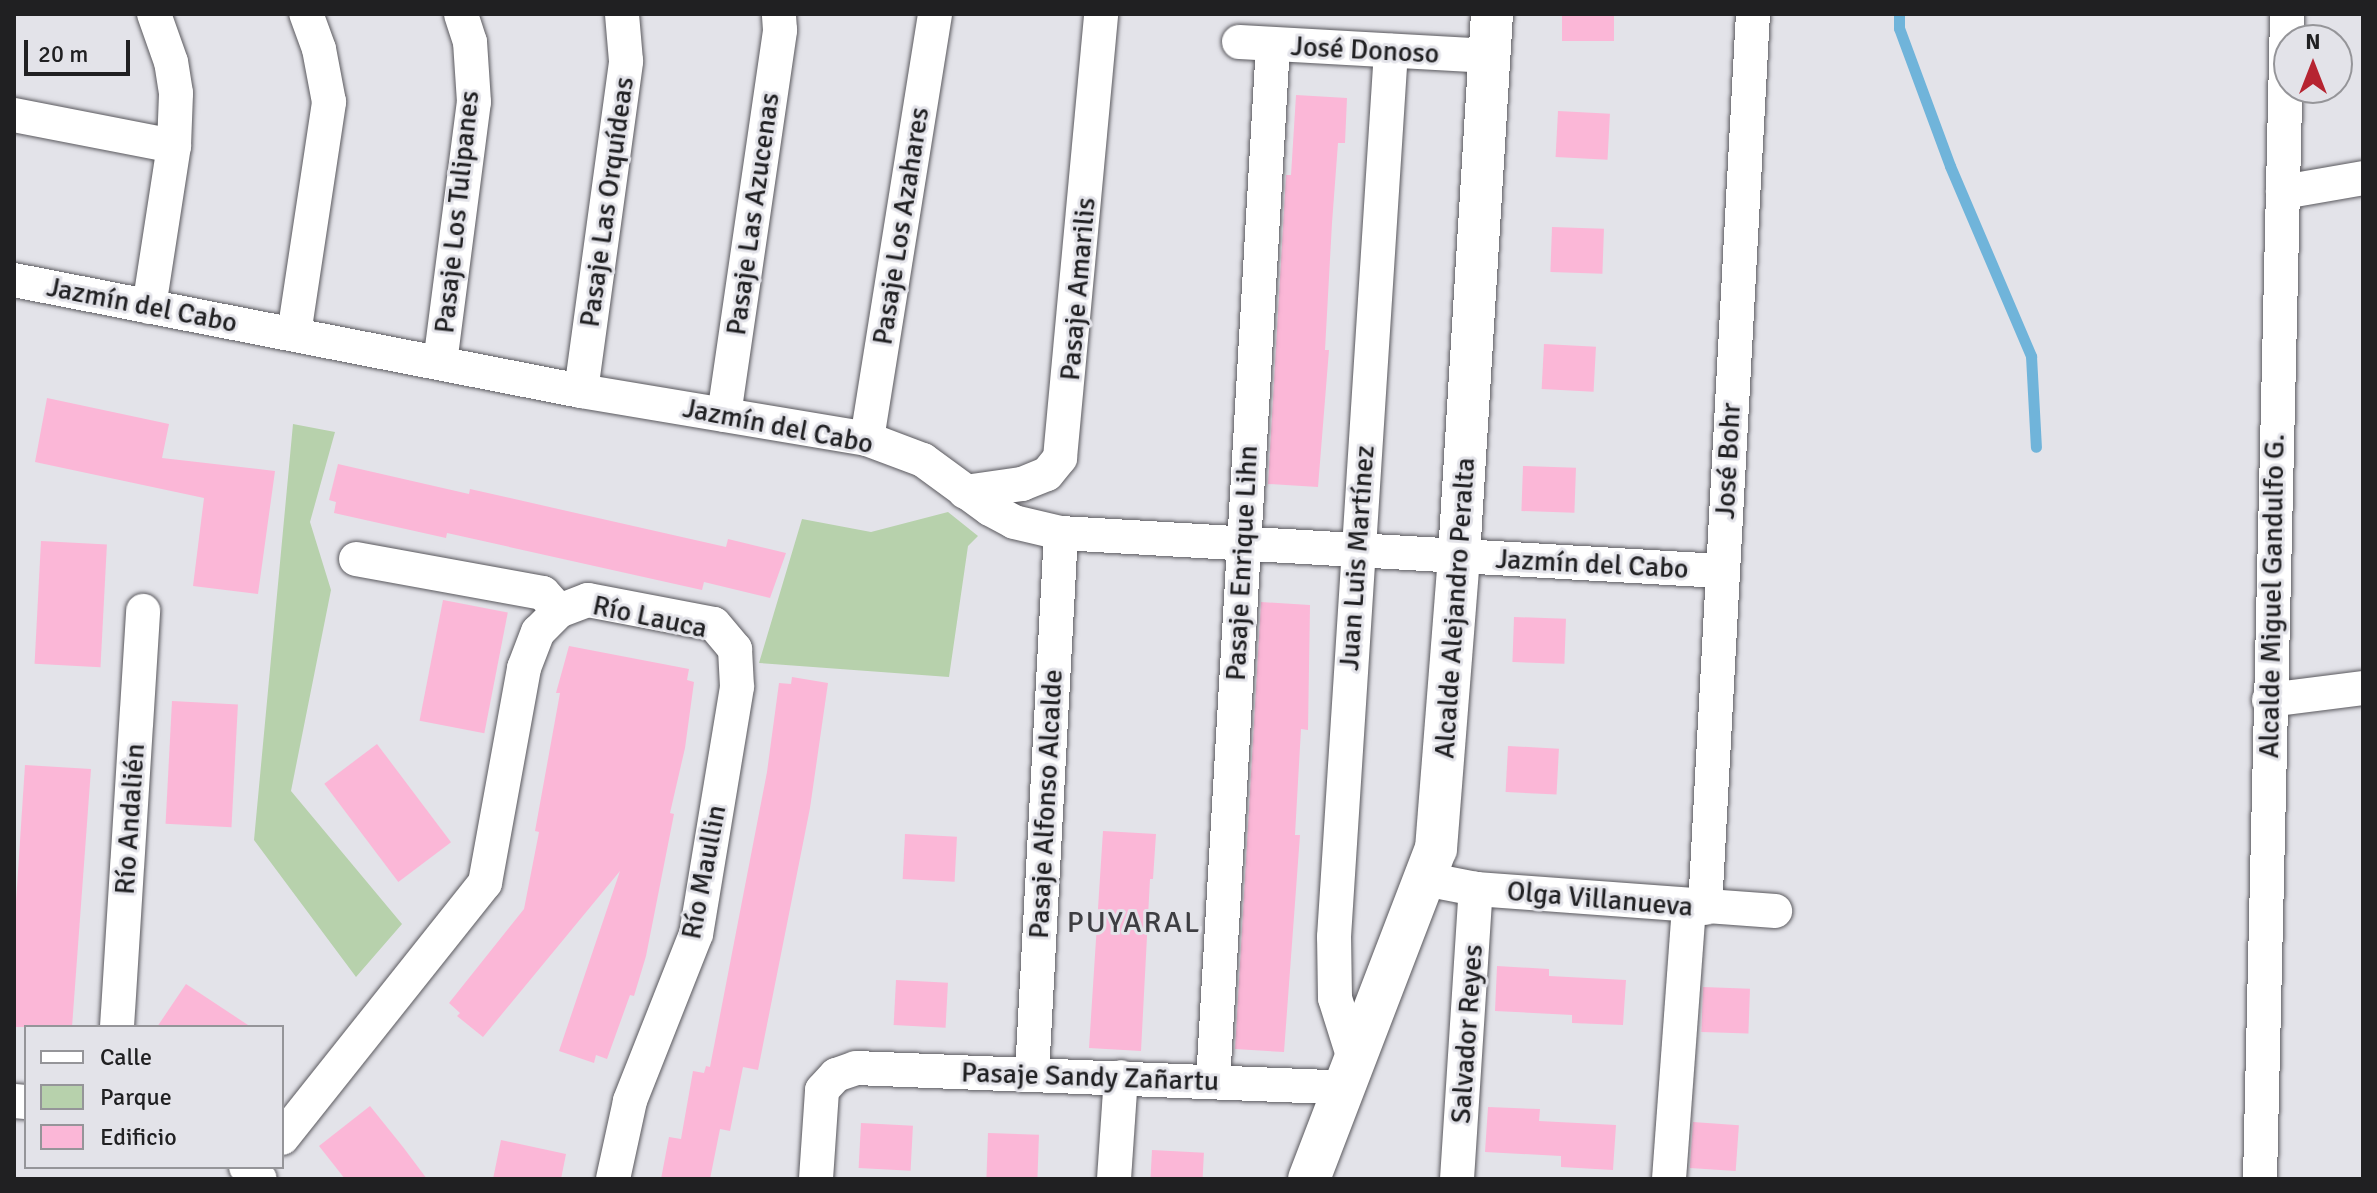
<!DOCTYPE html>
<meta charset="utf-8">
<style>
body{margin:0}
#map{position:relative;width:2377px;height:1193px;overflow:hidden;background:#e3e3e9;font-family:Signika,sans-serif}
div>[style]{position:absolute}
[style*='--x']{left:calc(var(--x)*1px);top:calc(var(--y)*1px);width:calc(var(--w)*1px);rotate:calc(var(--a)*1deg)}
.green>*{inset:0;background:#b7d1ac}
.stream>*{height:11px;margin:-5.5px;padding:0 5.5px;transform-origin:5.5px;border-radius:5.5px;background:#70b4da}
.building>*{inset:0;background:#fbb7d7;transform-origin:0 0}
.roads{filter:drop-shadow(0 0 2px #5a595e) drop-shadow(0 0 2px #5a595e)}
.minor>*{height:34px;margin:-17px;padding:0 17px;transform-origin:17px;border-radius:17px;background:#fff}
.tertiary>*{height:42px;margin:-21px;padding:0 21px;transform-origin:21px;border-radius:21px;background:#fff}
span{translate:-50% -50%;white-space:nowrap;text-align:center;line-height:1.15;-webkit-text-stroke:6px #e3e3e9;paint-order:stroke}
.street-label{font-size:28px;color:#202022}
.neighbourhood-label{font-size:30px;color:#3e3e42;letter-spacing:2px}
.frame{position:absolute;inset:0;border:16px solid #202022;pointer-events:none}
.legend{position:absolute;left:24px;top:1025px;width:260px;height:144px;box-sizing:border-box;background:#e3e3e9;border:2px solid #959599;margin:0;padding:10px 14px;list-style:none;font-size:24px;color:#202022}
.legend li{display:flex;align-items:center;gap:16px;height:40px}
.legend b{width:40px;border:2px solid #959599}
.north{position:absolute;left:2273px;top:24px;width:80px;height:80px;box-sizing:border-box;background:#e3e3e9;border:2px solid #959599;border-radius:50%;rotate:0deg;font-size:22px;font-weight:700;line-height:32px;text-align:center;color:#202022}
.north::after{content:'';display:block;margin:auto;width:28px;height:36px;background:#b62431;clip-path:polygon(50% 0,100% 100%,50% 72%,0 100%)}
.scale{position:absolute;left:24px;top:40px;width:106px;height:36px;box-sizing:border-box;border:4px solid #202022;border-top:0;padding-left:10px;font-size:24px;line-height:28px;white-space:nowrap;color:#202022;-webkit-text-stroke:6px #e3e3e9;paint-order:stroke}
</style>
<div id="map">
<div class="green">
<i style="clip-path:polygon(293px 424px,335px 432px,310px 522px,331px 590px,291px 791px,402px 924px,356px 977px,254px 840px)"></i>
<i style="clip-path:polygon(948px 512px,978px 536px,968px 546px,949px 677px,759px 663px,802px 519px,871px 532px)"></i>
</div>
<div class="stream">
<i style="--x:1899;--y:14;--w:14;--a:90"></i>
<i style="--x:1899;--y:28;--w:147;--a:69.7"></i>
<i style="--x:1950;--y:166;--w:207;--a:66.9"></i>
<i style="--x:2031;--y:356;--w:91;--a:86.9"></i>
</div>
<div class="building">
<i style="left:1562px;top:14px;width:52px;height:27px"></i>
<i style="clip-path:polygon(1296px 95px,1347px 98px,1345px 143px,1338px 143px,1332px 223px,1325px 350px,1329px 350px,1318px 487px,1268px 484px,1286px 175px,1291px 175px)"></i>
<i style="left:1558px;top:111px;width:52px;height:46px;rotate:3deg"></i>
<i style="left:1552px;top:227px;width:52px;height:45px;rotate:2deg"></i>
<i style="left:1544px;top:344px;width:52px;height:45px;rotate:3deg"></i>
<i style="clip-path:polygon(47px 398px,169px 424px,162px 458px,275px 471px,258px 594px,193px 586px,204px 498px,35px 462px)"></i>
<i style="clip-path:polygon(338px 464px,469px 494px,470px 489px,726px 547px,728px 539px,786px 553px,770px 598px,704px 582px,702px 590px,447px 533px,446px 538px,334px 513px,336px 502px,329px 500px)"></i>
<i style="left:1523px;top:466px;width:53px;height:45px;rotate:2deg"></i>
<i style="left:41px;top:541px;width:66px;height:123px;rotate:3deg"></i>
<i style="left:443px;top:600px;width:66px;height:123px;rotate:11deg"></i>
<i style="clip-path:polygon(1261px 602px,1310px 605px,1308px 730px,1301px 729px,1295px 835px,1300px 835px,1284px 1052px,1235px 1049px)"></i>
<i style="left:1514px;top:617px;width:52px;height:45px;rotate:2deg"></i>
<i style="clip-path:polygon(569px 646px,689px 669px,687px 680px,694px 682px,685px 748px,670px 813px,674px 814px,646px 956px,634px 996px,630px 995px,607px 1059px,596px 1055px,594px 1063px,559px 1051px,620px 871px,483px 1037px,457px 1016px,460px 1013px,449px 1003px,524px 909px,539px 832px,535px 831px,560px 693px,556px 693px)"></i>
<i style="clip-path:polygon(792px 677px,828px 683px,810px 808px,758px 1070px,743px 1067px,730px 1131px,720px 1129px,710px 1179px,661px 1179px,669px 1137px,681px 1139px,693px 1071px,704px 1073px,706px 1066px,710px 1067px,767px 772px,779px 683px,791px 684px)"></i>
<i style="left:172px;top:701px;width:66px;height:123px;rotate:3deg"></i>
<i style="left:377px;top:744px;width:123px;height:66px;rotate:53deg"></i>
<i style="left:1508px;top:746px;width:51px;height:46px;rotate:3deg"></i>
<i style="clip-path:polygon(25px 765px,91px 769px,72px 1027px,14px 1027px,14px 932px)"></i>
<i style="clip-path:polygon(1103px 831px,1156px 834px,1153px 879px,1150px 879px,1141px 1051px,1089px 1048px)"></i>
<i style="left:905px;top:834px;width:52px;height:45px;rotate:3deg"></i>
<i style="clip-path:polygon(1497px 966px,1549px 969px,1549px 976px,1626px 980px,1623px 1025px,1572px 1023px,1572px 1015px,1495px 1011px)"></i>
<i style="left:896px;top:980px;width:52px;height:45px;rotate:3deg"></i>
<i style="clip-path:polygon(186px 984px,251px 1027px,157px 1027px)"></i>
<i style="left:1703px;top:987px;width:47px;height:45px;rotate:2deg"></i>
<i style="clip-path:polygon(370px 1106px,403px 1147px,427px 1179px,345px 1179px,319px 1146px)"></i>
<i style="clip-path:polygon(1488px 1107px,1540px 1109px,1539px 1121px,1616px 1125px,1613px 1170px,1561px 1167px,1561px 1156px,1485px 1152px)"></i>
<i style="left:1693px;top:1122px;width:46px;height:46px;rotate:4deg"></i>
<i style="left:861px;top:1123px;width:52px;height:45px;rotate:3deg"></i>
<i style="left:988px;top:1133px;width:51px;height:45px;rotate:2deg"></i>
<i style="clip-path:polygon(501px 1140px,566px 1154px,561px 1179px,493px 1179px)"></i>
<i style="left:1152px;top:1150px;width:52px;height:29px;rotate:3deg"></i>
</div>
<div class="roads">
<div class="minor">
<i style="--x:1239;--y:42;--w:252;--a:3.2"></i>
<i style="--x:14;--y:115;--w:163;--a:11"></i>
<i style="--x:2283;--y:192;--w:81;--a:-9.9"></i>
<i style="--x:14;--y:280;--w:578;--a:11.08"></i>
<i style="--x:581;--y:391;--w:290;--a:9.5"></i>
<i style="--x:867;--y:439;--w:60;--a:20.6"></i>
<i style="--x:923;--y:460;--w:83;--a:36.2"></i>
<i style="--x:990;--y:509;--w:27;--a:28"></i>
<i style="--x:1014;--y:522;--w:48;--a:13.2"></i>
<i style="--x:1061;--y:533;--w:661;--a:3.3"></i>
<i style="--x:149;--y:307;--w:163;--a:-81.2"></i>
<i style="--x:174;--y:146;--w:53;--a:-87.8"></i>
<i style="--x:176;--y:93;--w:31;--a:-99"></i>
<i style="--x:171;--y:62;--w:51;--a:-109.5"></i>
<i style="--x:294;--y:334;--w:235;--a:-81.4"></i>
<i style="--x:329;--y:102;--w:54;--a:-100.7"></i>
<i style="--x:319;--y:49;--w:37;--a:-110"></i>
<i style="--x:440;--y:363;--w:263;--a:-82.6"></i>
<i style="--x:474;--y:102;--w:60;--a:-93.8"></i>
<i style="--x:470;--y:42;--w:29;--a:-108"></i>
<i style="--x:581;--y:391;--w:333;--a:-82.2"></i>
<i style="--x:626;--y:61;--w:47;--a:-94.9"></i>
<i style="--x:724;--y:415;--w:389;--a:-81.7"></i>
<i style="--x:780;--y:30;--w:16;--a:-94"></i>
<i style="--x:867;--y:439;--w:430;--a:-80.9"></i>
<i style="--x:965;--y:492;--w:58;--a:-8"></i>
<i style="--x:1022;--y:484;--w:27;--a:-22"></i>
<i style="--x:1047;--y:474;--w:21;--a:-51"></i>
<i style="--x:1060;--y:458;--w:446;--a:-84.7"></i>
<i style="--x:356;--y:559;--w:190;--a:10.3"></i>
<i style="--x:543;--y:593;--w:24;--a:48"></i>
<i style="--x:2269;--y:700;--w:95;--a:-7.3"></i>
<i style="--x:1425;--y:879;--w:52;--a:11.1"></i>
<i style="--x:1476;--y:889;--w:300;--a:4.2"></i>
<i style="--x:1705;--y:908;--w:895;--a:-86.93"></i>
<i style="--x:117;--y:1027;--w:417;--a:-86.4"></i>
<i style="--x:1355;--y:1062;--w:67;--a:-107.4"></i>
<i style="--x:1335;--y:998;--w:61;--a:-90.9"></i>
<i style="--x:1334;--y:937;--w:888;--a:-86.32"></i>
<i style="--x:1032;--y:1074;--w:542;--a:-86.93"></i>
<i style="--x:1213;--y:1082;--w:1039;--a:-86.69"></i>
<i style="--x:14;--y:1101;--w:12;--a:5"></i>
<i style="--x:282;--y:1138;--w:326;--a:-51.5"></i>
<i style="--x:485;--y:883;--w:219;--a:-79.7"></i>
<i style="--x:524;--y:668;--w:39;--a:-69"></i>
<i style="--x:538;--y:632;--w:30;--a:-45"></i>
<i style="--x:559;--y:611;--w:31;--a:-21"></i>
<i style="--x:588;--y:600;--w:128;--a:10.8"></i>
<i style="--x:714;--y:624;--w:33;--a:50"></i>
<i style="--x:735;--y:649;--w:38;--a:87"></i>
<i style="--x:737;--y:687;--w:250;--a:99.4"></i>
<i style="--x:696;--y:934;--w:180;--a:111.6"></i>
<i style="--x:630;--y:1101;--w:80;--a:102.3"></i>
<i style="--x:246;--y:1167;--w:18;--a:41"></i>
<i style="--x:816;--y:1179;--w:89;--a:-86.1"></i>
<i style="--x:822;--y:1090;--w:21;--a:-47"></i>
<i style="--x:836;--y:1075;--w:21;--a:-19"></i>
<i style="--x:856;--y:1068;--w:489;--a:2.3"></i>
<i style="--x:1114;--y:1179;--w:102;--a:-86.1"></i>
<i style="--x:1457;--y:1179;--w:291;--a:-86.3"></i>
<i style="--x:1669;--y:1179;--w:273;--a:-85.8"></i>
<i style="--x:2260;--y:1179;--w:1165;--a:-88.67"></i>
</div>
<div class="tertiary">
<i style="--x:1309;--y:1179;--w:354;--a:-69"></i>
<i style="--x:1436;--y:849;--w:294;--a:-85.5"></i>
<i style="--x:1459;--y:556;--w:543;--a:-86.52"></i>
</div>
</div>
<div class="street-label">
<span style="left:1365px;top:50px;rotate:3deg">José Donoso</span>
<span style="left:607px;top:202px;rotate:-82deg">Pasaje Las Orquídeas</span>
<span style="left:457px;top:212px;rotate:-84deg">Pasaje Los Tulipanes</span>
<span style="left:753px;top:214px;rotate:-82deg">Pasaje Las Azucenas</span>
<span style="left:901px;top:226px;rotate:-81deg">Pasaje Los Azahares</span>
<span style="left:1078px;top:289px;rotate:-85deg">Pasaje Amarilis</span>
<span style="left:142px;top:305px;rotate:11deg">Jazmín del Cabo</span>
<span style="left:778px;top:426px;rotate:11deg">Jazmín del Cabo</span>
<span style="left:1728px;top:461px;rotate:-87deg">José Bohr</span>
<span style="left:1357px;top:558px;rotate:-86deg">Juan Luis Martínez</span>
<span style="left:1242px;top:563px;rotate:-87deg">Pasaje Enrique Lihn</span>
<span style="left:1592px;top:564px;rotate:3deg">Jazmín del Cabo</span>
<span style="left:2272px;top:596px;rotate:-89deg">Alcalde Miguel Gandulfo G.</span>
<span style="left:1455px;top:608px;rotate:-86deg">Alcalde Alejandro Peralta</span>
<span style="left:650px;top:617px;rotate:12deg">Río Lauca</span>
<span style="left:1046px;top:804px;rotate:-87deg">Pasaje Alfonso Alcalde</span>
<span style="left:130px;top:819px;rotate:-86deg">Río Andalién</span>
<span style="left:704px;top:872px;rotate:-79deg">Río Maullin</span>
<span style="left:1600px;top:899px;rotate:5deg">Olga Villanueva</span>
<span style="left:1467px;top:1034px;rotate:-86deg">Salvador Reyes</span>
<span style="left:1090px;top:1077px;rotate:2deg">Pasaje Sandy Zañartu</span>
</div>
<div class="neighbourhood-label">
<span style="left:1134px;top:923px">PUYARAL</span>
</div>
<div class="frame"></div>
<ul class="legend">
<li><b style="height:10px;background:#fff"></b>Calle</li>
<li><b style="height:22px;background:#b7d1ac"></b>Parque</li>
<li><b style="height:22px;background:#fbb7d7"></b>Edificio</li>
</ul>
<div class="north">N</div>
<div class="scale">20 m</div>
</div>
